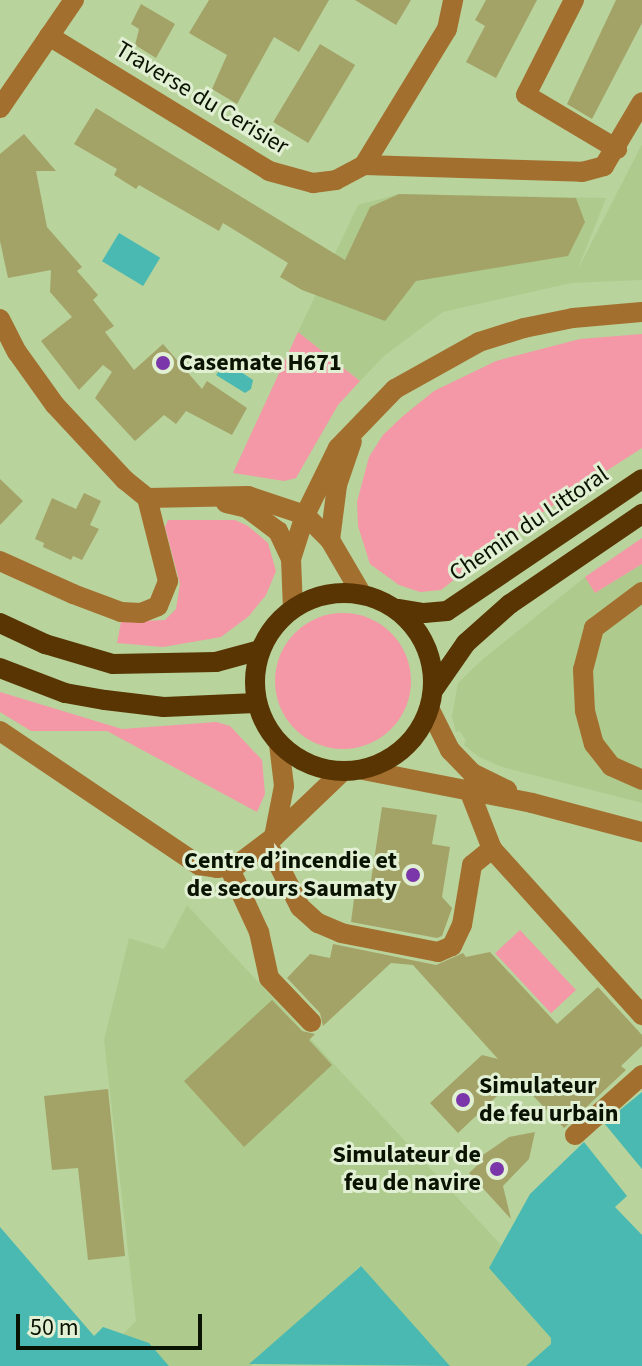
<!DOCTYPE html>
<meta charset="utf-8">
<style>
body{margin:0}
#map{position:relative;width:642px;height:1366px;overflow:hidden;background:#b9d39c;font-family:"Source Sans 3",sans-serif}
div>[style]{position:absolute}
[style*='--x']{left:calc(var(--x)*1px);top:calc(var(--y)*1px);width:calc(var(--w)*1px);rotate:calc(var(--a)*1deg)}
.built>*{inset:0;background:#aecb8d}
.green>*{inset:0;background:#f497a7;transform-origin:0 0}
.round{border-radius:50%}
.water>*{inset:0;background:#49b9b1;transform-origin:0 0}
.building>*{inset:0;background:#a3a368;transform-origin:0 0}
.minor>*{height:20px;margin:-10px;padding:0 10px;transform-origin:10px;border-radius:10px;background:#a36f2f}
.major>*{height:20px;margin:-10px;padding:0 10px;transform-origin:10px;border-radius:10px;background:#583502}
.major>.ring{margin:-10px;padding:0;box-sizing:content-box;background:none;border:20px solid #583502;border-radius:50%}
.dots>*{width:22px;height:22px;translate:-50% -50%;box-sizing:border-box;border:4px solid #e1efd3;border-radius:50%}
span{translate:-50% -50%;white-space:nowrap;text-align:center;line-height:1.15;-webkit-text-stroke:6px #e1efd3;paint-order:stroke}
.street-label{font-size:24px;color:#0a1201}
.poi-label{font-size:24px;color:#0a1201;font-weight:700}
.left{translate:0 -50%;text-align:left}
.right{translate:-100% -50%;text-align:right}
.scale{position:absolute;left:16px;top:1314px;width:186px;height:36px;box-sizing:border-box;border:4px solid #0a1201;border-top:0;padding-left:10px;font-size:24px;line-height:28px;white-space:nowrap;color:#0a1201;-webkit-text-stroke:6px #e1efd3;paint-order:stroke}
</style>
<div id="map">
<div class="built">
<i style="clip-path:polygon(642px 144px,642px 280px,571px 283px,443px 312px,384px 356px,360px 381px,298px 332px,358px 205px,399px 194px,606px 198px,577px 271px)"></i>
<i style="clip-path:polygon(642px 564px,642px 803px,502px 767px,479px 757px,464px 745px,466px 741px,460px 731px,456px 732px,452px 716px,458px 683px,483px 659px,585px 577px,595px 593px)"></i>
<i style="clip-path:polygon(187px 905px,502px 1246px,490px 1268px,551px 1338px,551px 1344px,526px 1366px,450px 1366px,360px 1266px,251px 1366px,169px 1366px,149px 1343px,123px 1334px,136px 1321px,104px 1040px,129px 938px,164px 949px)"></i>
</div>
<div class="green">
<i style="clip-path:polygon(298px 332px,360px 381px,338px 405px,296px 478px,284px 481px,233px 473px)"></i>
<i style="clip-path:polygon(642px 334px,642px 448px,529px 521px,441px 590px,420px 592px,399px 585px,370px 564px,358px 526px,357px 502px,369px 457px,383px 435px,403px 416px,434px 391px,496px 361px,580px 339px)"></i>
<i style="clip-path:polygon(168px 520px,235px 520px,248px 526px,268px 543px,276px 571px,266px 595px,249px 616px,221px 637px,163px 647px,117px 643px,121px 622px,165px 620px,176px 609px,180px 584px,165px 527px)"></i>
<i style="clip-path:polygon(642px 538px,642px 564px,595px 593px,585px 577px)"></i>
<i class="round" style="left:275px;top:613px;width:136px;height:136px"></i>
<i style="clip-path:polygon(0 692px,122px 729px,216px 722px,230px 726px,262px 760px,265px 794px,257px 812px,107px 731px,31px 731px,0 712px)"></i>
<i style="left:520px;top:930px;width:82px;height:34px;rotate:47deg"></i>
</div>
<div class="water">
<i style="left:119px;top:233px;width:48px;height:33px;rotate:31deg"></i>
<i style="clip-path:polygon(226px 362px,253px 380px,251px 389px,245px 393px,216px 375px)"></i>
<i style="clip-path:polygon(642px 1092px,642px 1169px,604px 1123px)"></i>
<i style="clip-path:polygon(584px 1142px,627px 1196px,615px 1207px,642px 1235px,642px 1366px,526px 1366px,551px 1344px,551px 1338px,489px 1268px,530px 1194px)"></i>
<i style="clip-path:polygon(0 1227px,94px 1336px,103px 1327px,149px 1343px,169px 1366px,0 1366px)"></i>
<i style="clip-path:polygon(361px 1266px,450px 1366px,249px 1364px)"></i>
</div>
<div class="building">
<i style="clip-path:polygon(209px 0,329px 0,299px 52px,274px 37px,237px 104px,212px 89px,227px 55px,189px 33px)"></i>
<i style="clip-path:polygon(355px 0,411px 0,396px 25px)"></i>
<i style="clip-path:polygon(486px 0,537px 0,496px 78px,466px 62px,485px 26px,475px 20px)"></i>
<i style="clip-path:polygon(616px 0,642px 0,642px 23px,592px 119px,567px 104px)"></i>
<i style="clip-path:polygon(141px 4px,175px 24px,156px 58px,135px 45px,139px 29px,131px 24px)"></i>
<i style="left:320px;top:44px;width:41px;height:91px;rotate:31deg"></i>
<i style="clip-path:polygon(96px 108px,345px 260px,370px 207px,399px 194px,576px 198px,585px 222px,568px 256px,416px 281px,385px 321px,302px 290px,280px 277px,288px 263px,223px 223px,219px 231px,139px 185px,136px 189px,114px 175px,117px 169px,74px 144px)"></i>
<i style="clip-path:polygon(24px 134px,56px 171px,36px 171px,47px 227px,82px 267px,77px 271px,98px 295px,93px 300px,114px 326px,105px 332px,134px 370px,163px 344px,202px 389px,207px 381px,247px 408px,232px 435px,186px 411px,176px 424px,164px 415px,135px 441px,95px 398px,112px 372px,103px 365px,79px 390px,41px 341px,72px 317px,50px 292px,51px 270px,8px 278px,0 241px,0 154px)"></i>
<i style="clip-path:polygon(0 479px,23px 501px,0 525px)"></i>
<i style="clip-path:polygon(84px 493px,101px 501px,90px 525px,99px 529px,82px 560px,73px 556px,71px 560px,43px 547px,44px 543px,35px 539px,52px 498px,76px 509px)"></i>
<i style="clip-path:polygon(382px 807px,437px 815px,432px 844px,450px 847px,442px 897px,452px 908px,442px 936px,437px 938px,351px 922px,355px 891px,369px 894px)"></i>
<i style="clip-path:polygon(333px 944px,436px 965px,463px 953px,466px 957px,490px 952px,557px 1024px,598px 987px,642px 1035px,642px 1046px,621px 1066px,626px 1070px,564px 1128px,516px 1078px,458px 1133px,430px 1103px,482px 1055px,498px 1059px,413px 965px,391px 963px,323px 1026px,320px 1013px,287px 978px,310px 954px,330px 958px)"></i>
<i style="clip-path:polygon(272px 1000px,302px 1031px,315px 1034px,309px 1040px,332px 1065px,244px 1147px,184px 1081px)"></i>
<i style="clip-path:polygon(108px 1089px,125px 1256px,88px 1260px,78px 1168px,52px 1170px,44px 1096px)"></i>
<i style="clip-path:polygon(535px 1132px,529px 1159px,503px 1186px,511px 1219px,469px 1173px,483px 1160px,480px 1157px,509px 1137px)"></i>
</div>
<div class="minor">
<i style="--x:574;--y:0;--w:106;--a:116.8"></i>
<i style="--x:526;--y:95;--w:106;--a:30.7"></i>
<i style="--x:49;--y:36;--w:258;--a:31.5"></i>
<i style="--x:269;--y:171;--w:46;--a:15.3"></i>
<i style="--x:313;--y:183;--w:23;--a:-7"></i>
<i style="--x:336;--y:180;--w:32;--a:-28"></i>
<i style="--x:364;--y:165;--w:159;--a:-58.6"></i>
<i style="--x:447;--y:29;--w:30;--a:-78"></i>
<i style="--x:0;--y:108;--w:131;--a:-55.6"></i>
<i style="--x:364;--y:165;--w:218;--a:1.8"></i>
<i style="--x:582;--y:172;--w:23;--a:-15"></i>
<i style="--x:604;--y:166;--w:74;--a:-59.3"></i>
<i style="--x:0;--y:319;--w:37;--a:63"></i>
<i style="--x:17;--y:352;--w:65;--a:54.4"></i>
<i style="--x:55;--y:405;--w:103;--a:47"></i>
<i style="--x:125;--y:480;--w:28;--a:39"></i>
<i style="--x:147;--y:498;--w:101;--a:-1.1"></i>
<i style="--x:248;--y:496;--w:60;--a:18.4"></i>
<i style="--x:305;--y:515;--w:35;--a:45"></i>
<i style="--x:330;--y:540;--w:61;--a:59.7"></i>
<i style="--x:226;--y:503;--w:22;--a:13"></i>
<i style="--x:247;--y:508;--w:39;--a:37"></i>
<i style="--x:278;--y:531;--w:31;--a:65"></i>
<i style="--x:291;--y:559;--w:49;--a:87.7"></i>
<i style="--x:330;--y:540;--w:55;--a:-82.7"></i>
<i style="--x:337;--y:485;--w:46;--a:-71.2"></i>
<i style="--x:291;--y:559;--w:46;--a:-72.3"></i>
<i style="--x:305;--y:515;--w:75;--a:-63.8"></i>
<i style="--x:338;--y:448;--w:82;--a:-46"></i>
<i style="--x:395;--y:389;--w:96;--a:-29.2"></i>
<i style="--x:479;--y:342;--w:47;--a:-17.3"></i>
<i style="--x:524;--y:328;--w:50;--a:-11.5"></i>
<i style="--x:573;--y:318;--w:69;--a:-5"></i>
<i style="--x:0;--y:561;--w:80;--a:24.3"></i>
<i style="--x:73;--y:594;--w:51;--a:20.6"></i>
<i style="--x:121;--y:612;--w:20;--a:3"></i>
<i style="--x:141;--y:613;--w:18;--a:-22"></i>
<i style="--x:158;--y:606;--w:27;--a:-68"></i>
<i style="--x:168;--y:581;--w:86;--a:-104.2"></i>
<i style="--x:642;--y:592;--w:60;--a:143.1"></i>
<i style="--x:594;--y:628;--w:43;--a:104.7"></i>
<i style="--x:583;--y:670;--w:41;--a:87.2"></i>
<i style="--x:585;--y:711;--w:34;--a:75"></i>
<i style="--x:594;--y:744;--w:28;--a:52"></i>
<i style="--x:611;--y:766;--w:34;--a:24"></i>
<i style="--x:430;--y:710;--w:45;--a:63.4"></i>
<i style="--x:450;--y:750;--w:32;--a:46"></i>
<i style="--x:472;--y:773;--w:39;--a:26"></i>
<i style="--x:0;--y:731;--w:240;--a:34"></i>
<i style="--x:199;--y:865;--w:18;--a:9"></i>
<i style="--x:217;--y:868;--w:20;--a:-9"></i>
<i style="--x:237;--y:865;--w:46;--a:-37.1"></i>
<i style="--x:279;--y:744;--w:42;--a:83.2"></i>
<i style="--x:284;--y:786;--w:52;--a:101.1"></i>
<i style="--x:274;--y:837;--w:94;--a:-43.7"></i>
<i style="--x:363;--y:770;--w:172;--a:11"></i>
<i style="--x:532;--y:803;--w:114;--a:14.8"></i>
<i style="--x:469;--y:790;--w:63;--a:68.7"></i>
<i style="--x:492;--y:849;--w:224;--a:47.9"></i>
<i style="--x:268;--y:844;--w:71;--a:63.1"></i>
<i style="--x:300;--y:907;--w:24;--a:42"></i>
<i style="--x:318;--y:923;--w:25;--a:23"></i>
<i style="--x:341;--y:933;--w:99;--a:11.1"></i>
<i style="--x:438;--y:952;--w:15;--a:-23"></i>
<i style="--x:452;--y:946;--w:23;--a:-65"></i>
<i style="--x:462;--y:925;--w:61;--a:-80.5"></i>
<i style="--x:472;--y:865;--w:26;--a:-39"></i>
<i style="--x:229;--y:867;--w:72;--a:65.2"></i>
<i style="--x:259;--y:932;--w:47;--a:77.7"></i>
<i style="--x:269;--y:978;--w:61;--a:46.3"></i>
<i style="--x:575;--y:1135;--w:90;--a:-41.8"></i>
</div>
<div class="major">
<i class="ring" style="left:255px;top:593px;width:158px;height:158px"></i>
<i style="--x:398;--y:609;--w:26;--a:9"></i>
<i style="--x:424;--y:613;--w:23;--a:-5"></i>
<i style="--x:447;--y:611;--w:235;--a:-34.1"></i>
<i style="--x:0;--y:623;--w:50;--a:25"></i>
<i style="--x:45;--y:644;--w:71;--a:16.4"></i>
<i style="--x:113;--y:664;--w:103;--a:-1.1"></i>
<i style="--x:216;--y:662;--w:46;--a:-15.3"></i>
<i style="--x:0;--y:668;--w:70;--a:21"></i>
<i style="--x:65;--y:693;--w:41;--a:9.9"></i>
<i style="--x:105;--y:700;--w:59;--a:6.8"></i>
<i style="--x:164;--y:707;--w:93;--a:-2.5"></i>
<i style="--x:434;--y:689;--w:56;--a:-55.2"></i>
<i style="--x:466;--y:643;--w:59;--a:-41.6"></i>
<i style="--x:510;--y:604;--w:160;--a:-34.3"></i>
</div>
<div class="dots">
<i style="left:163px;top:363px;background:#7b36a9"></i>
<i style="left:413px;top:875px;background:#7b36a9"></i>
<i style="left:463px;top:1100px;background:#7b36a9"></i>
<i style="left:497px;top:1169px;background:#7b36a9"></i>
</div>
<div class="street-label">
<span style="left:202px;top:98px;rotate:31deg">Traverse du Cerisier</span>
<span style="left:529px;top:524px;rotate:-34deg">Chemin du Littoral</span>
</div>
<div class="poi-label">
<span class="left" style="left:179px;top:363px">Casemate H671</span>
<span class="right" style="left:397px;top:875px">Centre d’incendie et<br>de secours Saumaty</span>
<span class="left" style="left:479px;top:1100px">Simulateur<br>de feu urbain</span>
<span class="right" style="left:481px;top:1169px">Simulateur de<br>feu de navire</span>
</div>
<div class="scale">50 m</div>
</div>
